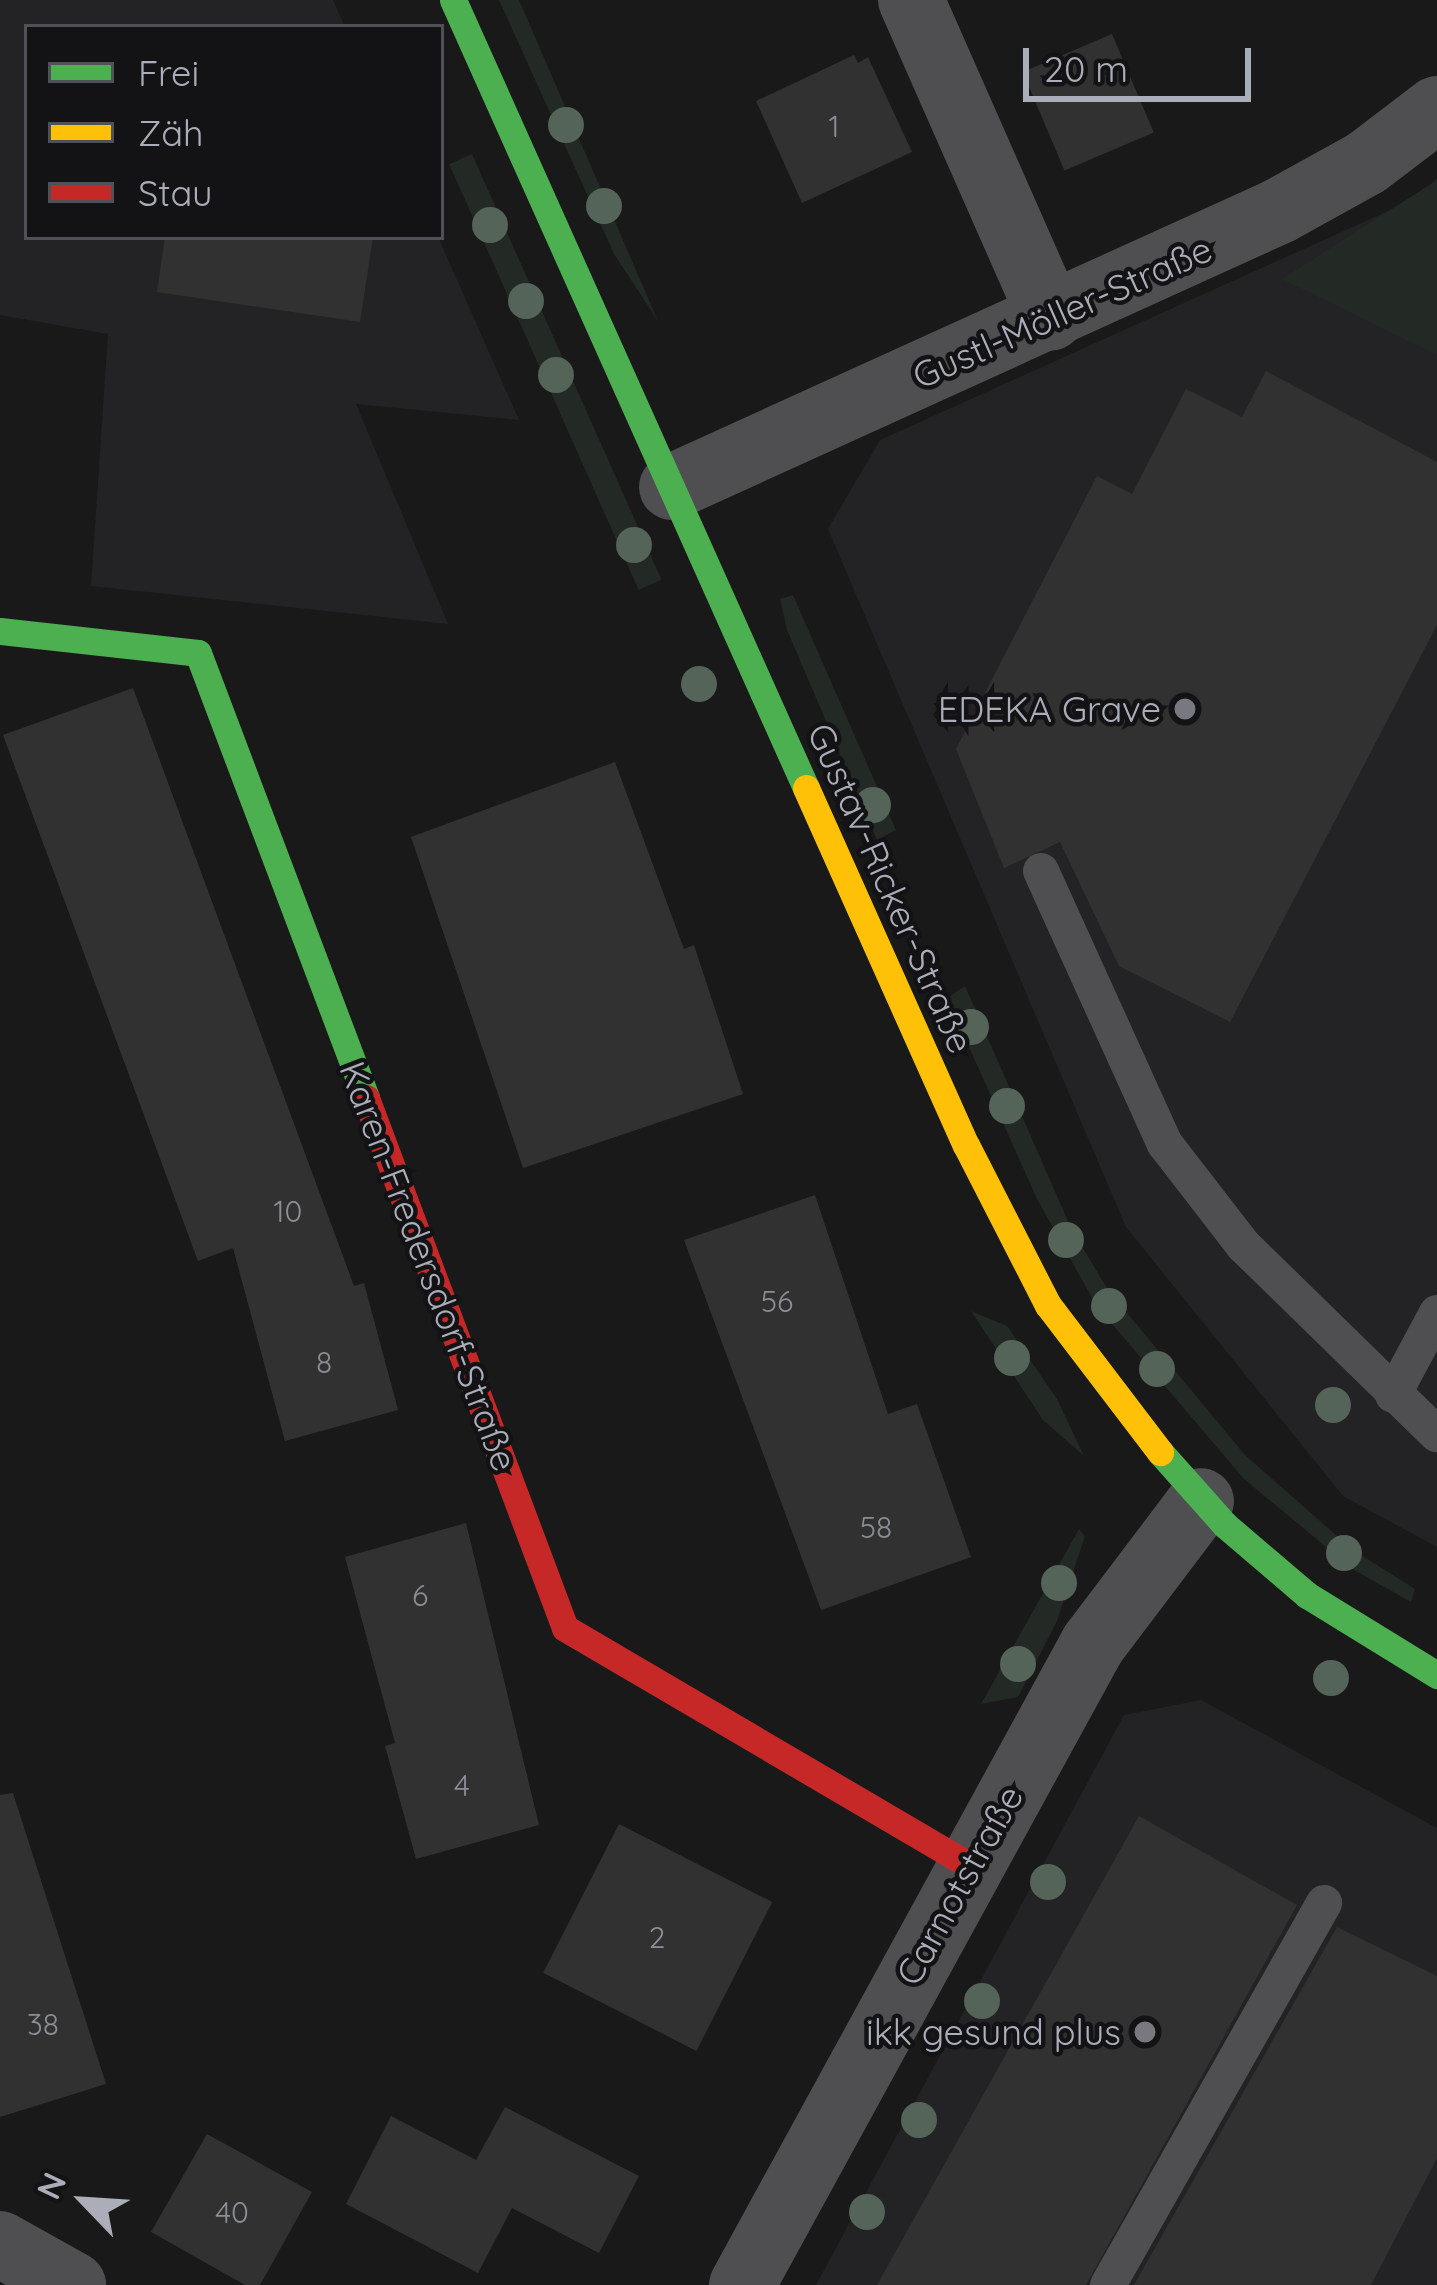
<!DOCTYPE html>
<meta charset="utf-8">
<style>
body{margin:0}
#map{position:relative;width:1437px;height:2285px;overflow:hidden;background:#191919;font-family:Quicksand,sans-serif}
div>[style]{position:absolute}
[style*='--x']{left:calc(var(--x)*1px);top:calc(var(--y)*1px);width:calc(var(--w)*1px);rotate:calc(var(--a)*1deg)}
.built>*{inset:0;background:#232325}
.green>*{inset:0;background:#232924;transform-origin:0 0}
.building>*{inset:0;background:#313131;transform-origin:0 0}
.lane>*{height:36px;margin:-18px;padding:0 18px;transform-origin:18px;border-radius:18px;background:#4f4f52}
.street>*{height:66px;margin:-33px;padding:0 33px;transform-origin:33px;border-radius:33px;background:#4f4f52}
.fast>*{height:27px;margin:-13.5px;padding:0 13.5px;transform-origin:13.5px;border-radius:13.5px;background:#4caf50}
.slow>*{height:27px;margin:-13.5px;padding:0 13.5px;transform-origin:13.5px;border-radius:13.5px;background:#ffc107}
.jam>*{height:27px;margin:-13.5px;padding:0 13.5px;transform-origin:13.5px;border-radius:13.5px;background:#c62828}
.trees>*{width:36px;height:36px;margin:-18px;border-radius:50%;background:#546458}
.dots>*{width:33px;height:33px;translate:-50% -50%;box-sizing:border-box;border:6px solid #131315;border-radius:50%}
span{translate:-50% -50%;white-space:nowrap;text-align:center;line-height:1.15;-webkit-text-stroke:9px #131315;paint-order:stroke}
.number-label{font-size:30px;color:#8c8e96}
.number-label span{-webkit-text-stroke-width:0}
.street-label{font-size:36px;color:#abadb8}
.poi-label{font-size:36px;color:#abadb8}
.right{translate:-100% -50%;text-align:right}
.legend{position:absolute;left:24px;top:24px;width:420px;height:216px;box-sizing:border-box;background:#131315;border:3px solid #505156;margin:0;padding:15px 21px;list-style:none;font-size:36px;color:#abadb8}
.legend li{display:flex;align-items:center;gap:24px;height:60px}
.legend b{width:60px;border:3px solid #505156}
.north{position:absolute;left:24px;top:2141px;width:120px;height:120px;-webkit-text-stroke:9px #131315;paint-order:stroke;rotate:295deg;font-size:33px;font-weight:700;line-height:48px;text-align:center;color:#abadb8}
.north::after{content:'';display:block;margin:auto;width:42px;height:54px;background:#abadb8;clip-path:polygon(50% 0,100% 100%,50% 72%,0 100%)}
.scale{position:absolute;left:1023px;top:48px;width:228px;height:54px;box-sizing:border-box;border:6px solid #abadb8;border-top:0;padding-left:15px;font-size:36px;line-height:42px;white-space:nowrap;color:#abadb8;-webkit-text-stroke:9px #131315;paint-order:stroke}
</style>
<div id="map">
<div class="built">
<i style="clip-path:polygon(0 0,333px 0,345px 27px,27px 27px,27px 237px,438px 237px,519px 420px,356px 404px,448px 624px,91px 586px,108px 334px,0 315px)"></i>
<i style="clip-path:polygon(1437px 189px,1437px 1547px,1343px 1496px,1126px 1227px,828px 529px,880px 440px)"></i>
<i style="clip-path:polygon(1201px 1700px,1437px 1828px,1437px 2285px,816px 2285px,1124px 1715px)"></i>
</div>
<div class="green">
<i style="clip-path:polygon(499px 0,519px 0,658px 321px,614px 254px)"></i>
<i style="left:472px;top:154px;width:466px;height:25px;rotate:66deg"></i>
<i style="clip-path:polygon(1437px 179px,1437px 355px,1282px 279px,1431px 184px)"></i>
<i style="clip-path:polygon(793px 595px,896px 830px,877px 840px,787px 630px,780px 599px)"></i>
<i style="clip-path:polygon(965px 986px,1071px 1228px,1108px 1290px,1245px 1455px,1353px 1550px,1415px 1589px,1411px 1602px,1354px 1570px,1244px 1479px,1096px 1305px,1037px 1199px,947px 998px)"></i>
<i style="clip-path:polygon(971px 1311px,1007px 1326px,1057px 1399px,1084px 1456px,1043px 1420px)"></i>
<i style="clip-path:polygon(1079px 1529px,1085px 1536px,1057px 1621px,1018px 1697px,981px 1704px)"></i>
</div>
<div class="building">
<i style="left:1112px;top:34px;width:107px;height:97px;rotate:67deg"></i>
<i style="clip-path:polygon(854px 55px,858px 63px,868px 57px,912px 152px,802px 203px,756px 101px)"></i>
<i style="clip-path:polygon(165px 237px,373px 237px,360px 322px,157px 292px)"></i>
<i style="clip-path:polygon(1266px 371px,1437px 462px,1437px 625px,1230px 1022px,1119px 966px,1060px 842px,1004px 868px,956px 749px,1097px 476px,1132px 494px,1186px 389px,1242px 417px)"></i>
<i style="clip-path:polygon(133px 688px,354px 1286px,364px 1283px,398px 1410px,285px 1441px,233px 1248px,198px 1261px,3px 735px)"></i>
<i style="clip-path:polygon(615px 762px,684px 949px,694px 945px,743px 1094px,523px 1168px,411px 837px)"></i>
<i style="clip-path:polygon(815px 1195px,888px 1414px,917px 1404px,971px 1557px,821px 1610px,684px 1240px)"></i>
<i style="clip-path:polygon(466px 1523px,539px 1825px,416px 1859px,385px 1746px,395px 1743px,345px 1557px)"></i>
<i style="clip-path:polygon(13px 1793px,106px 2084px,0 2117px,0 1795px)"></i>
<i style="clip-path:polygon(1139px 1816px,1297px 1905px,1086px 2285px,877px 2285px)"></i>
<i style="left:619px;top:1824px;width:172px;height:167px;rotate:27deg"></i>
<i style="clip-path:polygon(1337px 1927px,1437px 1976px,1437px 2158px,1371px 2285px,1134px 2285px)"></i>
<i style="clip-path:polygon(505px 2107px,639px 2176px,599px 2253px,512px 2208px,478px 2273px,346px 2204px,391px 2116px,476px 2160px)"></i>
<i style="clip-path:polygon(207px 2134px,312px 2192px,260px 2285px,245px 2285px,151px 2232px)"></i>
</div>
<div class="lane">
<i style="--x:1041;--y:871;--w:300;--a:65.6"></i>
<i style="--x:1165;--y:1144;--w:128;--a:52.3"></i>
<i style="--x:1243;--y:1245;--w:271;--a:44.3"></i>
<i style="--x:1393;--y:1395;--w:93;--a:-61.8"></i>
<i style="--x:1108;--y:2285;--w:439;--a:-60.5"></i>
</div>
<div class="street">
<i style="--x:911;--y:0;--w:347;--a:66.2"></i>
<i style="--x:672;--y:487;--w:667;--a:-24.45"></i>
<i style="--x:1279;--y:211;--w:99;--a:-28.9"></i>
<i style="--x:1366;--y:163;--w:89;--a:-37.3"></i>
<i style="--x:0;--y:2244;--w:84;--a:29.3"></i>
<i style="--x:742;--y:2285;--w:731;--a:-61.3"></i>
<i style="--x:1093;--y:1644;--w:179;--a:-52.9"></i>
</div>
<div class="fast">
<i style="--x:453;--y:0;--w:863;--a:65.87"></i>
<i style="--x:0;--y:631;--w:199;--a:6.3"></i>
<i style="--x:198;--y:653;--w:476;--a:69.3"></i>
<i style="--x:1160;--y:1452;--w:98;--a:48.3"></i>
<i style="--x:1225;--y:1525;--w:108;--a:40.5"></i>
<i style="--x:1307;--y:1595;--w:153;--a:31.6"></i>
</div>
<div class="slow">
<i style="--x:806;--y:788;--w:391;--a:65.9"></i>
<i style="--x:966;--y:1145;--w:180;--a:62.9"></i>
<i style="--x:1048;--y:1305;--w:185;--a:52.7"></i>
</div>
<div class="jam">
<i style="--x:366;--y:1098;--w:566;--a:69.42"></i>
<i style="--x:565;--y:1628;--w:467;--a:30.4"></i>
</div>
<div class="trees">
<i style="left:566px;top:125px"></i>
<i style="left:604px;top:206px"></i>
<i style="left:490px;top:225px"></i>
<i style="left:526px;top:301px"></i>
<i style="left:556px;top:375px"></i>
<i style="left:634px;top:545px"></i>
<i style="left:699px;top:684px"></i>
<i style="left:873px;top:805px"></i>
<i style="left:971px;top:1027px"></i>
<i style="left:1007px;top:1106px"></i>
<i style="left:1066px;top:1240px"></i>
<i style="left:1109px;top:1306px"></i>
<i style="left:1012px;top:1358px"></i>
<i style="left:1157px;top:1369px"></i>
<i style="left:1333px;top:1405px"></i>
<i style="left:1344px;top:1553px"></i>
<i style="left:1059px;top:1583px"></i>
<i style="left:1018px;top:1664px"></i>
<i style="left:1331px;top:1678px"></i>
<i style="left:1048px;top:1882px"></i>
<i style="left:982px;top:2001px"></i>
<i style="left:919px;top:2120px"></i>
<i style="left:867px;top:2212px"></i>
</div>
<div class="dots">
<i style="left:1185px;top:709px;background:#787980"></i>
<i style="left:1145px;top:2032px;background:#787980"></i>
</div>
<div class="number-label">
<span style="left:834px;top:126px">1</span>
<span style="left:288px;top:1211px">10</span>
<span style="left:777px;top:1301px">56</span>
<span style="left:324px;top:1362px">8</span>
<span style="left:876px;top:1527px">58</span>
<span style="left:420px;top:1595px">6</span>
<span style="left:462px;top:1785px">4</span>
<span style="left:657px;top:1937px">2</span>
<span style="left:43px;top:2024px">38</span>
<span style="left:232px;top:2212px">40</span>
</div>
<div class="street-label">
<span style="left:1062px;top:312px;rotate:-24deg">Gustl-Möller-Straße</span>
<span style="left:891px;top:888px;rotate:66deg">Gustav-Ricker-Straße</span>
<span style="left:429px;top:1266px;rotate:69deg">Karen-Fredersdorf-Straße</span>
<span style="left:959px;top:1885px;rotate:-61deg">Carnotstraße</span>
</div>
<div class="poi-label">
<span class="right" style="left:1161px;top:709px">EDEKA Grave</span>
<span class="right" style="left:1121px;top:2032px">ikk gesund plus</span>
</div>
<ul class="legend">
<li><b style="height:15px;background:#4caf50"></b>Frei</li>
<li><b style="height:15px;background:#ffc107"></b>Zäh</li>
<li><b style="height:15px;background:#c62828"></b>Stau</li>
</ul>
<div class="north">N</div>
<div class="scale">20 m</div>
</div>
